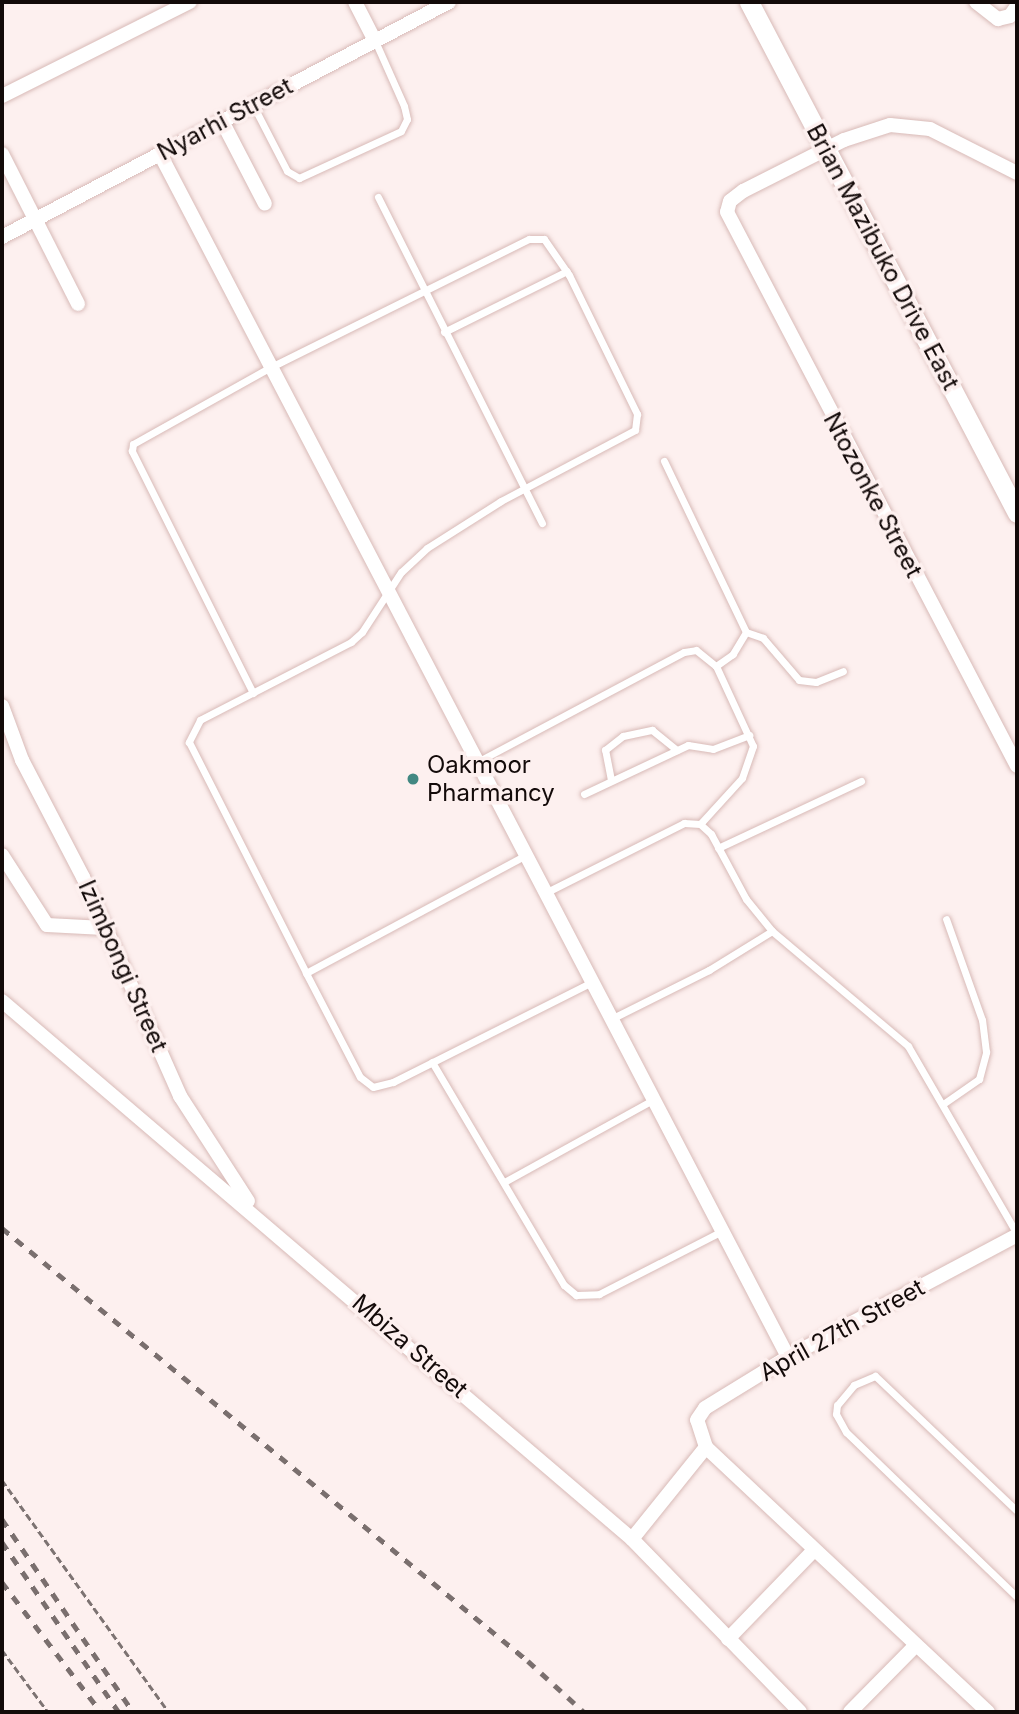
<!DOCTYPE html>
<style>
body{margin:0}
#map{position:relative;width:1019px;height:1714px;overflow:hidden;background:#fdf0ef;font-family:Inter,sans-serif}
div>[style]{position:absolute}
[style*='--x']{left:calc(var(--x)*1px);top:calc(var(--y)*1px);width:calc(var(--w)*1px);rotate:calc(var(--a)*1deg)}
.path>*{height:2.5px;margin-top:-1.25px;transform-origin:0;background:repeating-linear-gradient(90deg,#7d7372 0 7px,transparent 0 10.5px)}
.roads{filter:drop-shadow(0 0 2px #d8bab7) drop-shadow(0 0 2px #d8bab7)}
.lane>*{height:7px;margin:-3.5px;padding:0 3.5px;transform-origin:3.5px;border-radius:3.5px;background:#fff}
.street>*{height:14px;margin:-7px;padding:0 7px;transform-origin:7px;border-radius:7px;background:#fff}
.secondary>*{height:19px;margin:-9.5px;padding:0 9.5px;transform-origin:9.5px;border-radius:9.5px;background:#fff}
.rail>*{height:4.5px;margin-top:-2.25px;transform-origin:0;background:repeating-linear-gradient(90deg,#7a6f6e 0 9px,transparent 0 18px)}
.dots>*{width:19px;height:19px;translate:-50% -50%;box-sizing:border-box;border:4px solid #fdf0ef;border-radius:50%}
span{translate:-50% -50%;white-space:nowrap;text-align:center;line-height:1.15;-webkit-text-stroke:7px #fdf0ef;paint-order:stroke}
.street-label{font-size:24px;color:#130a09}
.poi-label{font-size:24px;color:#130a09}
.left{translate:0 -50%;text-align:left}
.frame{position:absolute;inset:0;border:4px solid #130a09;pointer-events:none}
</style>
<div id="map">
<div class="path">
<i style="--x:2;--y:1480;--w:286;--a:54.3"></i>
<i style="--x:2;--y:1650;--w:77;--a:53.4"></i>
</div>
<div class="roads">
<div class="lane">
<i style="--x:253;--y:105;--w:74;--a:62.7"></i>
<i style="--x:287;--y:171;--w:14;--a:30"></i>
<i style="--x:299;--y:178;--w:112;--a:-24.7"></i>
<i style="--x:401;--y:131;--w:13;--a:-63"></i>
<i style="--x:407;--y:119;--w:13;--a:-103"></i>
<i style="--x:404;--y:106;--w:71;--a:-114"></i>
<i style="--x:378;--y:197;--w:365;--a:63.3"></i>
<i style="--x:444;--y:332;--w:137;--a:-26.4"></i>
<i style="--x:664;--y:461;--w:190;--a:64.4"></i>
<i style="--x:746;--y:632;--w:26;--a:121"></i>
<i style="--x:733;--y:654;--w:21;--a:145"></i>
<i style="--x:746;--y:632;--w:18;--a:19"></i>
<i style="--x:763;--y:638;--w:55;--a:49.4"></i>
<i style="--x:799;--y:680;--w:17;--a:7"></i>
<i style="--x:816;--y:682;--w:29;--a:-22"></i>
<i style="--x:253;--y:693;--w:271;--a:-116.6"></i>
<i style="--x:132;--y:451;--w:7;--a:-82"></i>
<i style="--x:133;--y:444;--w:158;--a:-29.2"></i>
<i style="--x:271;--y:367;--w:288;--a:-26.4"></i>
<i style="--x:529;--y:239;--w:15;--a:0"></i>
<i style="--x:544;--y:239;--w:44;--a:55.2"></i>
<i style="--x:569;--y:275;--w:155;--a:63.9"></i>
<i style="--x:637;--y:414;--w:16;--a:97"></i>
<i style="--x:635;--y:430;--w:152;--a:152.1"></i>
<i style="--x:501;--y:501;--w:88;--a:147.6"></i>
<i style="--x:427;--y:548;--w:35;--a:137"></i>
<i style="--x:401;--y:572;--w:72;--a:123"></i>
<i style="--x:362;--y:632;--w:15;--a:138"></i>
<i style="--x:351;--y:642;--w:170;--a:152.7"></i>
<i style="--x:200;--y:720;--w:25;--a:117"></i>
<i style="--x:189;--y:742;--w:259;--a:63.1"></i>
<i style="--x:306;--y:973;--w:250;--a:-28.2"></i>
<i style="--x:477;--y:762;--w:234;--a:-28"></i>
<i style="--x:684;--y:652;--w:12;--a:-9"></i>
<i style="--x:696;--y:650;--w:26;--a:39"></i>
<i style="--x:716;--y:666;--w:88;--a:65.2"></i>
<i style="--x:753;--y:746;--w:34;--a:109"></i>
<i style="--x:742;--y:778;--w:62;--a:132.4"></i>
<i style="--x:611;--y:780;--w:31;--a:-101"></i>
<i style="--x:605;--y:750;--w:23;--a:-38"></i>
<i style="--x:623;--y:736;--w:30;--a:-12"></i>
<i style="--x:652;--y:730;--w:32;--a:39"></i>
<i style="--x:584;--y:794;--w:115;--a:-25.2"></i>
<i style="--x:688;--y:745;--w:25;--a:9"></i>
<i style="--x:713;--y:749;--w:39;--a:-21"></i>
<i style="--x:718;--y:848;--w:158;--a:-25.1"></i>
<i style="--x:545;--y:893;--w:156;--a:-26.7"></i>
<i style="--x:684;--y:823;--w:16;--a:4"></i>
<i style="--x:700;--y:824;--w:15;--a:42"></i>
<i style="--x:711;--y:834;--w:74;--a:61.7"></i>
<i style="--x:746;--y:899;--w:41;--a:50.9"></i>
<i style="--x:772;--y:931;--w:178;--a:40.2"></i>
<i style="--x:908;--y:1046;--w:217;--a:59.9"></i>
<i style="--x:306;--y:973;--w:117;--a:62.6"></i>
<i style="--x:360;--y:1077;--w:16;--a:38"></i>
<i style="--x:373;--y:1087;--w:21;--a:-14"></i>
<i style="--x:393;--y:1082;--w:223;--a:-26.7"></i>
<i style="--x:611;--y:1019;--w:110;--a:-26.6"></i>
<i style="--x:709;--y:970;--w:74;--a:-31.8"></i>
<i style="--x:432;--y:1062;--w:259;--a:59.4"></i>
<i style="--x:564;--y:1285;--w:16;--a:40"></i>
<i style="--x:576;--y:1295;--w:23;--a:-2"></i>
<i style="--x:599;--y:1294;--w:138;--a:-27.1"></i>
<i style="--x:943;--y:1104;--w:44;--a:-34.8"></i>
<i style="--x:979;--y:1079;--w:28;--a:-75"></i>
<i style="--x:986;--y:1052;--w:32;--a:-97"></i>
<i style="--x:982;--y:1020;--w:107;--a:-109.6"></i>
<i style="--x:506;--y:1181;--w:168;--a:-28.9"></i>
<i style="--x:1017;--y:1511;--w:196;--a:-136.4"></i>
<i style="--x:875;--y:1376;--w:23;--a:157"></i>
<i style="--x:854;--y:1385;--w:26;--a:130"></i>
<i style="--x:837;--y:1405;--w:9;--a:96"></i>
<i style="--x:836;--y:1414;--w:21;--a:61"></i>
<i style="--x:846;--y:1432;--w:238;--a:44"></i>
</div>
<div class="street">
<i style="--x:355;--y:2;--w:44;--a:62.9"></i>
<i style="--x:976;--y:2;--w:28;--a:38"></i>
<i style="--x:998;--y:19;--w:12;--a:-14"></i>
<i style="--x:1010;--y:16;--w:12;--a:-55"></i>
<i style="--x:2;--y:96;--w:210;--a:-26.6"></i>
<i style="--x:222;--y:121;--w:93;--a:62.6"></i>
<i style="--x:2;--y:154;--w:168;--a:63.1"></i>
<i style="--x:160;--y:154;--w:1357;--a:62.43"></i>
<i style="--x:1017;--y:173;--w:97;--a:-153.2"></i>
<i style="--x:930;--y:129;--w:40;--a:-174.3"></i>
<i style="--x:890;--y:125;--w:48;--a:161.9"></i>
<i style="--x:844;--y:140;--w:113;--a:153.2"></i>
<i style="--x:743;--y:191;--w:16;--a:142"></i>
<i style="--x:730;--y:201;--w:11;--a:105"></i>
<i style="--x:727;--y:212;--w:625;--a:62.37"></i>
<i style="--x:2;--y:237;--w:505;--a:-27.73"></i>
<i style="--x:2;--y:706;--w:58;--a:69.7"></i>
<i style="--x:22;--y:760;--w:132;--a:62.5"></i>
<i style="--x:83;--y:877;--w:240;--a:66.1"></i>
<i style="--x:180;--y:1096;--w:125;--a:57.1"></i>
<i style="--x:2;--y:855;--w:83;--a:57.3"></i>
<i style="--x:47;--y:925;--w:57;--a:3"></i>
<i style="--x:2;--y:1001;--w:828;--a:40.5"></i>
<i style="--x:632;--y:1539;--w:241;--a:45.8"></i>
<i style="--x:632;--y:1539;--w:118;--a:-51.2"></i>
<i style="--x:728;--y:1639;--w:124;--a:-46"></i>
<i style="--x:850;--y:1712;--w:93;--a:-45.4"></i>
<i style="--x:988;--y:1712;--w:387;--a:-136.8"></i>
<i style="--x:706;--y:1447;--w:28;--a:-108"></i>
<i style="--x:697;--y:1420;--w:14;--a:-56"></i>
<i style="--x:705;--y:1408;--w:97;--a:-31.6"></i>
<i style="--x:788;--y:1357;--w:259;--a:-28"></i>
</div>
<div class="secondary">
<i style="--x:749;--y:2;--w:577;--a:62.32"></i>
</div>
</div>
<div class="rail">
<i style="--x:2;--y:1228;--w:681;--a:39.46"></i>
<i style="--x:528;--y:1661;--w:76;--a:42.3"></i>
<i style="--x:2;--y:1519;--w:233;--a:55.8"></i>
<i style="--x:2;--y:1542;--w:206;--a:55.5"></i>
<i style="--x:2;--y:1582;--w:163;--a:52.7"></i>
</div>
<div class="dots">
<i style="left:413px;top:779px;background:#428882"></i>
</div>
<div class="street-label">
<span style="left:225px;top:119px;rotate:-28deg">Nyarhi Street</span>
<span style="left:883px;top:257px;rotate:62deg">Brian Mazibuko Drive East</span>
<span style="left:873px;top:495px;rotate:62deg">Ntozonke Street</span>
<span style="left:123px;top:966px;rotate:66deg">Izimbongi Street</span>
<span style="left:842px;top:1330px;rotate:-29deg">April 27th Street</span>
<span style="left:410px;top:1346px;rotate:41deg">Mbiza Street</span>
</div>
<div class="poi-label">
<span class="left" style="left:427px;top:779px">Oakmoor<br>Pharmancy</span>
</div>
<div class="frame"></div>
</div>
